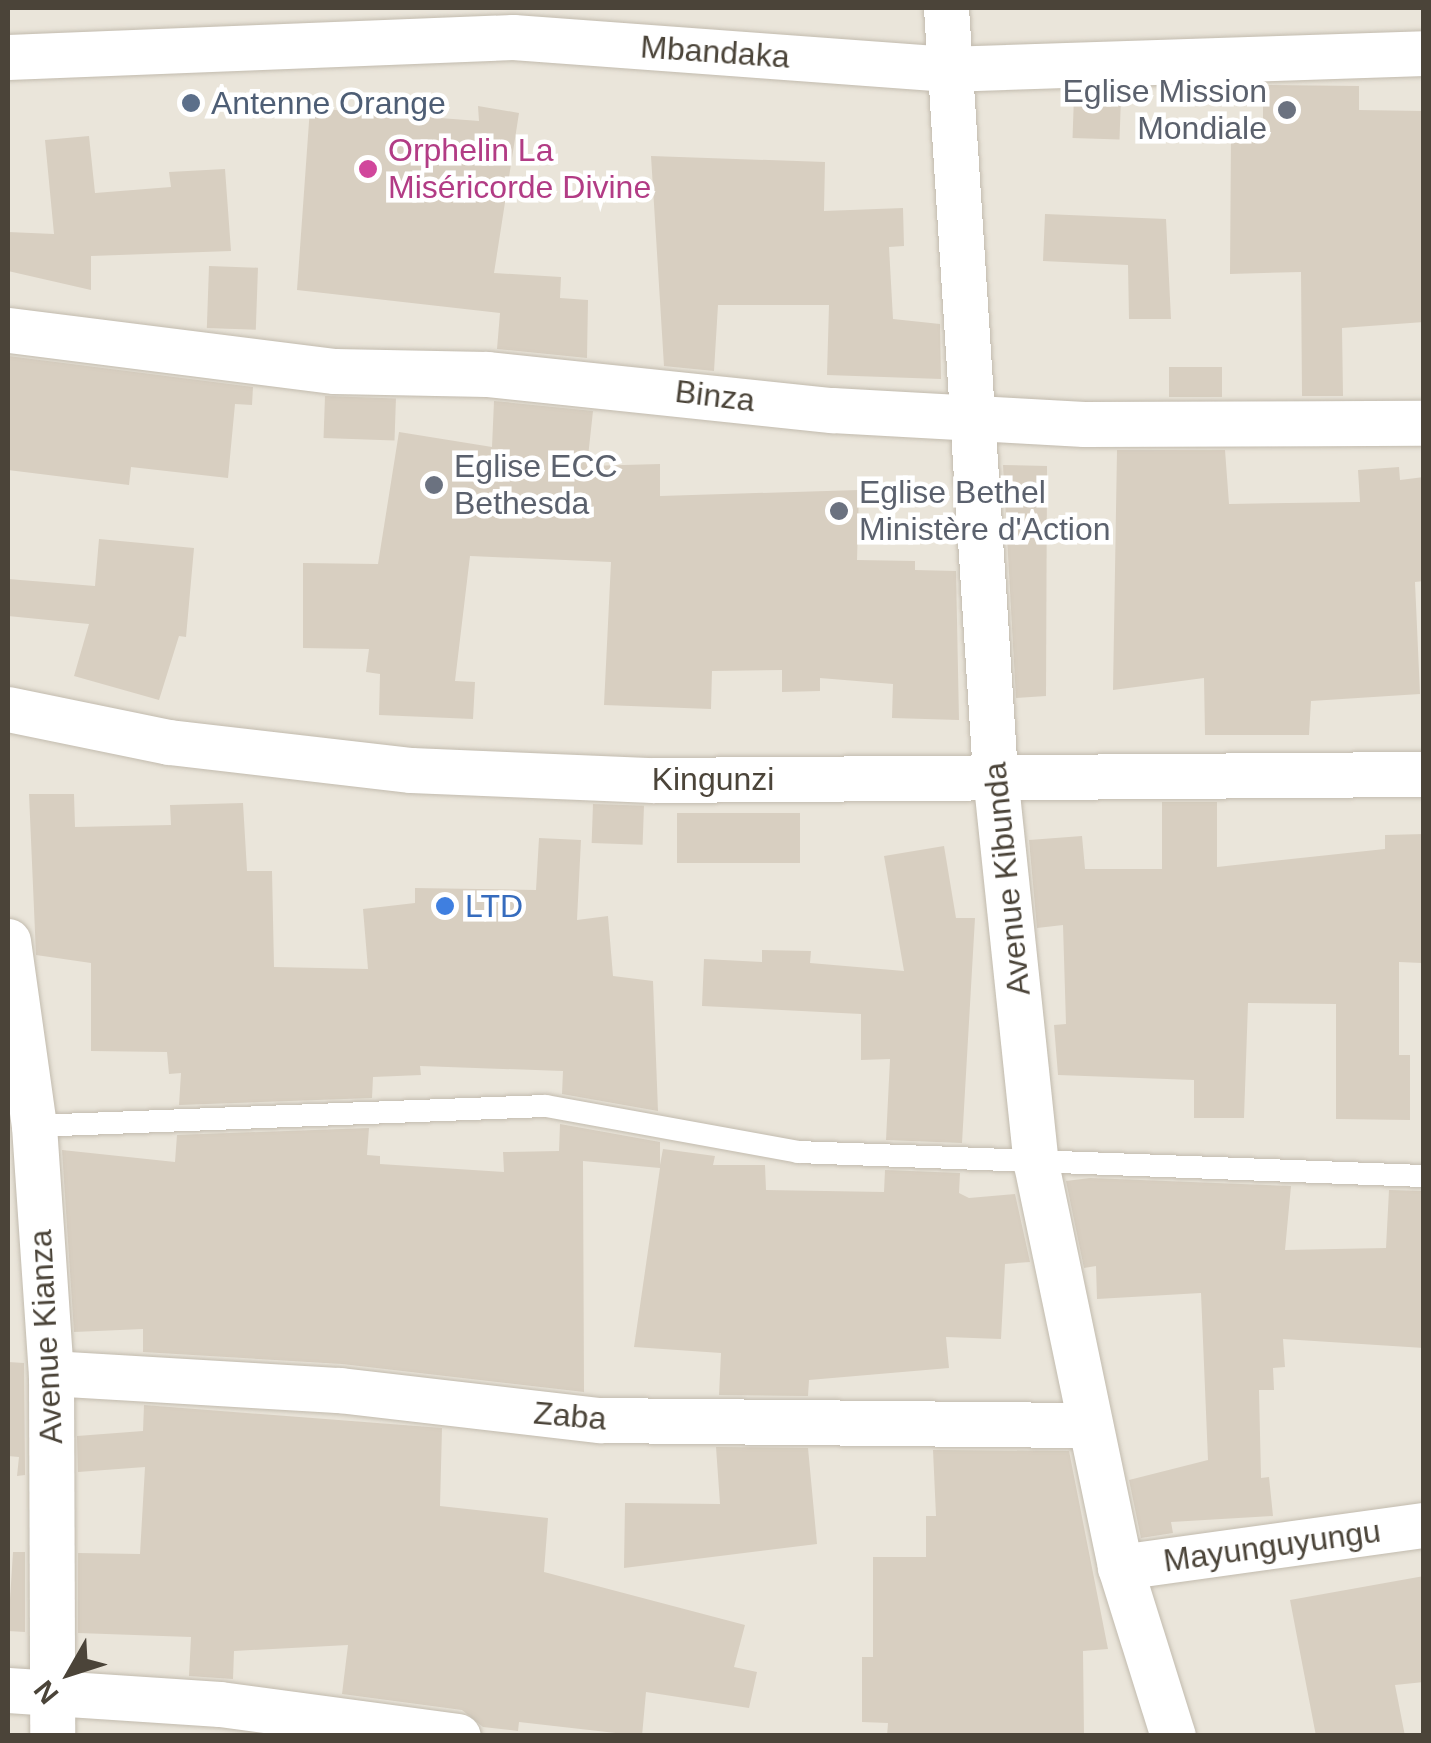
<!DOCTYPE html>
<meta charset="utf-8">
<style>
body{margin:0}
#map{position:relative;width:1431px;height:1743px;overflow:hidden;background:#f6f3ec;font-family:Arial,sans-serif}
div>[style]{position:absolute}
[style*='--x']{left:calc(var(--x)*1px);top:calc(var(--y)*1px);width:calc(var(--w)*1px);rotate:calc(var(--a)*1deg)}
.residential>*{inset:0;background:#eae5da;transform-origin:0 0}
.building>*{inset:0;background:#d8cfc1;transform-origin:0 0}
.roads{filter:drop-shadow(0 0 2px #c2bbae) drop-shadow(0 0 2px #c2bbae)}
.lane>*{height:22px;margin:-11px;padding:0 11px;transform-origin:11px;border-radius:11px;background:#fff}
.street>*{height:45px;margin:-22.5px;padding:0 22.5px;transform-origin:22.5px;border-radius:22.5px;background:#fff}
.dots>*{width:28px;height:28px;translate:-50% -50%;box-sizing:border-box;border:5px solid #fff;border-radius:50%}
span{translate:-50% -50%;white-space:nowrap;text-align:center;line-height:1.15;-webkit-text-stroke:9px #fff;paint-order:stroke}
.street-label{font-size:32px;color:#4b4439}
.worship-label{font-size:32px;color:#5b616d}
.right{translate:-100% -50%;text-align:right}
.left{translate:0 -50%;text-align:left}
.service-label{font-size:32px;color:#4e5e75}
.hotel-label{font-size:32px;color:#b23c85}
.shop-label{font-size:32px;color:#366cbe}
.frame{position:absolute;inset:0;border:10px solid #4b4439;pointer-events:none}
.north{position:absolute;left:20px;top:1623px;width:100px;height:100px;-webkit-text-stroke:8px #fff;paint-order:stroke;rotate:231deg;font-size:28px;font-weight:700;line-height:40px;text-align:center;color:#4b4439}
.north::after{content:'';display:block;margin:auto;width:35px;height:45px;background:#4b4439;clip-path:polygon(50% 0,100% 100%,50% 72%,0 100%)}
</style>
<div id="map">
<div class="residential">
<i style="left:8px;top:8px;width:1415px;height:1727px"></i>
</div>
<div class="building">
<i style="clip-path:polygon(1263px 85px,1359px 86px,1359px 110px,1424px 111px,1424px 322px,1342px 328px,1343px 396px,1302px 396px,1301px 272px,1230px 274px,1231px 136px,1263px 136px)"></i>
<i style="left:1074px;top:96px;width:47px;height:42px;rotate:2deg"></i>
<i style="clip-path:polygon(478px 106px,519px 113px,494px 273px,561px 277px,560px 298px,588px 300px,587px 358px,497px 349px,500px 313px,297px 290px,310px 108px,479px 121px)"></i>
<i style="clip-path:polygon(89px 136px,95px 193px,171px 187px,169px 172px,225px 169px,231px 251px,91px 256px,91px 290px,8px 271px,8px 232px,54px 234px,45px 140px)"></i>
<i style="clip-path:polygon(651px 156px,825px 162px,824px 211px,903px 208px,904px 246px,889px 247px,893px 319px,940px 324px,941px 379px,827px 375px,829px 305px,718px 305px,714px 371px,664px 366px)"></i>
<i style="clip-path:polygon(1045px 214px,1166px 219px,1171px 319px,1129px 319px,1128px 265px,1043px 261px)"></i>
<i style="left:209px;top:266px;width:49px;height:62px;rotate:2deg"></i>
<i style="clip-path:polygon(8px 356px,253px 387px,252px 405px,235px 404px,228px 478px,131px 467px,129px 485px,8px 470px)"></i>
<i style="left:1222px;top:367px;width:30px;height:53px;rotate:90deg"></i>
<i style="left:325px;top:396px;width:71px;height:42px;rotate:2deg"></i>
<i style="clip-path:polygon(494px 401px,593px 411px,587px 466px,660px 464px,660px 496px,859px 490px,857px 560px,915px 561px,915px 570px,956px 571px,959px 720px,892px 718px,893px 684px,820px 678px,820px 691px,782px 692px,782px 670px,712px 671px,711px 709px,604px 705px,611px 562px,470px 556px,455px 681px,475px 682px,473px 719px,379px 715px,380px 674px,366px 672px,369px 649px,303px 648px,303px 563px,378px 564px,399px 432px,492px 447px)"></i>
<i style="clip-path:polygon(1117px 450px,1225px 450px,1229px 504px,1360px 502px,1358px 470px,1399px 467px,1400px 480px,1424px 477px,1424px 581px,1415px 582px,1420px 694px,1311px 701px,1309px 735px,1205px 735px,1204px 678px,1113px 690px)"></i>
<i style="clip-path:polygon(1003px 465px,1047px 466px,1046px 696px,1016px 698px)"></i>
<i style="clip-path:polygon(99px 539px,194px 548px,186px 637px,179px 636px,159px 700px,74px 676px,89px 624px,8px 616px,8px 579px,95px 586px)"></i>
<i style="clip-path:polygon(29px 794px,74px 794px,75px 827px,171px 825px,170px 805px,243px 803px,247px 871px,272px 871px,274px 967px,368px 969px,363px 909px,415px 903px,415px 888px,536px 890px,539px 838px,581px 840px,577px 920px,608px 916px,613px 976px,653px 981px,658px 1111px,562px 1094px,563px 1071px,420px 1066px,421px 1075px,373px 1077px,372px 1098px,179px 1105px,181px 1073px,169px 1074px,167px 1052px,91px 1051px,91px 963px,36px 955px)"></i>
<i style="clip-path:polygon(1162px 802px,1217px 802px,1217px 867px,1385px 849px,1385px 835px,1424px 834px,1422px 963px,1399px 962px,1399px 1055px,1410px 1055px,1410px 1120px,1336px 1119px,1336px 1004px,1248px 1003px,1244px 1118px,1194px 1118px,1194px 1080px,1058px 1075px,1054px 1025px,1066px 1024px,1063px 925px,1037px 928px,1029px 840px,1082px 836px,1085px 869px,1162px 869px)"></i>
<i style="left:593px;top:804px;width:51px;height:39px;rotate:2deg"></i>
<i style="left:677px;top:813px;width:123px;height:50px"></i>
<i style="clip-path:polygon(944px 846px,956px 918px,975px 918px,962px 1143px,886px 1140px,890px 1059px,861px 1060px,861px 1014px,702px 1006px,704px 959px,762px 962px,762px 950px,811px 951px,810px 963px,904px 971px,884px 856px)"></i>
<i style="clip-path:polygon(560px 1124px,660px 1142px,660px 1165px,663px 1149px,715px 1156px,713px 1165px,765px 1165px,766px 1190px,884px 1192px,885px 1170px,960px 1173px,959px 1193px,969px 1198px,1015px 1194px,1030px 1262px,1005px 1264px,1001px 1339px,946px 1337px,949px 1368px,809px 1380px,808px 1396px,719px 1395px,721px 1353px,634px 1347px,660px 1168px,583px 1161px,584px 1392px,342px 1364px,143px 1352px,143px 1329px,74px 1332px,62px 1150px,175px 1162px,177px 1135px,369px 1128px,367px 1155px,380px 1156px,380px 1164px,504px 1172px,503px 1152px,559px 1151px)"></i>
<i style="clip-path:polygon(1090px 1178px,1291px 1186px,1285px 1250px,1386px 1248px,1389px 1190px,1424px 1191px,1424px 1348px,1283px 1339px,1285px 1367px,1273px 1368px,1274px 1390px,1259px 1390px,1261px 1478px,1269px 1477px,1273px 1516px,1171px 1522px,1173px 1533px,1141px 1538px,1129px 1480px,1208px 1460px,1201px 1293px,1097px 1299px,1096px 1266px,1084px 1268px,1066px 1181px)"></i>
<i style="clip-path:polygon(8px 1362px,24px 1363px,25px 1475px,17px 1476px,19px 1457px,8px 1456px)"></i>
<i style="clip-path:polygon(144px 1405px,442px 1428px,440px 1506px,548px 1518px,544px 1572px,745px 1625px,734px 1667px,757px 1672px,749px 1708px,646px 1692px,642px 1736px,519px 1722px,518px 1731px,483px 1727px,462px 1710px,342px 1694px,348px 1645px,234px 1651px,233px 1679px,189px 1676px,191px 1637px,78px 1633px,78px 1553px,140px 1554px,145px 1467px,78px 1472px,77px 1436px,143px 1431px)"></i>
<i style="clip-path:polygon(716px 1447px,808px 1448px,817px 1544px,624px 1568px,625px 1503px,720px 1504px)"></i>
<i style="clip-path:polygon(933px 1450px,1069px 1451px,1108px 1649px,1083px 1651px,1084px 1736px,887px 1736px,888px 1723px,862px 1722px,862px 1657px,873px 1657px,873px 1557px,926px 1557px,926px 1516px,936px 1516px)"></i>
<i style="clip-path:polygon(13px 1552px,25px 1552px,25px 1632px,8px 1631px)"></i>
<i style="clip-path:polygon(1424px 1576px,1424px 1682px,1395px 1685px,1405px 1736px,1316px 1736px,1290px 1600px)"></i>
</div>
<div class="roads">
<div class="lane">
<i style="--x:34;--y:1126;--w:512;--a:-2.24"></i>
<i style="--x:546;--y:1106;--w:256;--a:10.3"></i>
<i style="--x:798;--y:1152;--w:626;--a:2.2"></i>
</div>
<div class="street">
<i style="--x:946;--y:8;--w:769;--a:86.34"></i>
<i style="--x:995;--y:775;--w:391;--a:84"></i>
<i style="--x:1036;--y:1164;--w:412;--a:78.2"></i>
<i style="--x:1120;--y:1567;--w:177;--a:72.6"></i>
<i style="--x:8;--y:57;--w:505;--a:-2.27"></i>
<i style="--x:513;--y:37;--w:433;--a:4.2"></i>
<i style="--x:945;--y:69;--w:479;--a:-1.9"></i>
<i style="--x:9;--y:330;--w:328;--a:7.2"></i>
<i style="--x:334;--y:371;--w:153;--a:1.1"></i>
<i style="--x:487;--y:374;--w:347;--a:6"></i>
<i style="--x:832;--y:410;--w:252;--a:3.2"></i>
<i style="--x:1084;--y:424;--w:340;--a:-0.2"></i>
<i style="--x:8;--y:709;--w:164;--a:11.6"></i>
<i style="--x:169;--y:742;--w:244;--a:6.6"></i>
<i style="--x:411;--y:770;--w:242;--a:2.4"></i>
<i style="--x:653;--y:780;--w:771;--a:-0.45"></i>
<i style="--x:8;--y:941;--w:187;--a:82"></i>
<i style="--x:34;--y:1126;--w:248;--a:86.1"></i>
<i style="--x:51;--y:1373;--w:363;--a:89.8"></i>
<i style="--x:51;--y:1373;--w:289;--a:3.4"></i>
<i style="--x:339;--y:1390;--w:263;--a:6.6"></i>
<i style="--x:600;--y:1420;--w:490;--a:0.6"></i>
<i style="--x:1120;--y:1567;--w:307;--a:-7.9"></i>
<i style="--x:8;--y:1690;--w:212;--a:3.8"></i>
<i style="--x:220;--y:1704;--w:240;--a:7.7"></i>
</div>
</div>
<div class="dots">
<i style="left:191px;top:103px;background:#5c6f8a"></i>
<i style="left:1287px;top:110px;background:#6b7280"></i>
<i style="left:368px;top:169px;background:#d1479c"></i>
<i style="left:434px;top:485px;background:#6b7280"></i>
<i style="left:839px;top:511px;background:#6b7280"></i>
<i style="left:445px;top:906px;background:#3f7fe0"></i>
</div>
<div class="street-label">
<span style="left:715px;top:52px;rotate:4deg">Mbandaka</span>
<span style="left:715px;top:396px;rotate:7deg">Binza</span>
<span style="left:713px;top:779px">Kingunzi</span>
<span style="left:1007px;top:879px;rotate:-96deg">Avenue Kibunda</span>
<span style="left:46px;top:1337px;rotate:-93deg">Avenue Kianza</span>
<span style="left:570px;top:1416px;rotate:5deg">Zaba</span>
<span style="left:1272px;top:1546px;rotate:-8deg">Mayunguyungu</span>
</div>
<div class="worship-label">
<span class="right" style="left:1267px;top:110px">Eglise Mission<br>Mondiale</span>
<span class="left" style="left:454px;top:485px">Eglise ECC<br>Bethesda</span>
<span class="left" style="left:859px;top:511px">Eglise Bethel<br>Ministère d'Action</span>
</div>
<div class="service-label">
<span class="left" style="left:211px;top:103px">Antenne Orange</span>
</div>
<div class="hotel-label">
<span class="left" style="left:388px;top:169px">Orphelin La<br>Miséricorde Divine</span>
</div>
<div class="shop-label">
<span class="left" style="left:465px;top:906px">LTD</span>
</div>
<div class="frame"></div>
<div class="north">N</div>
</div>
